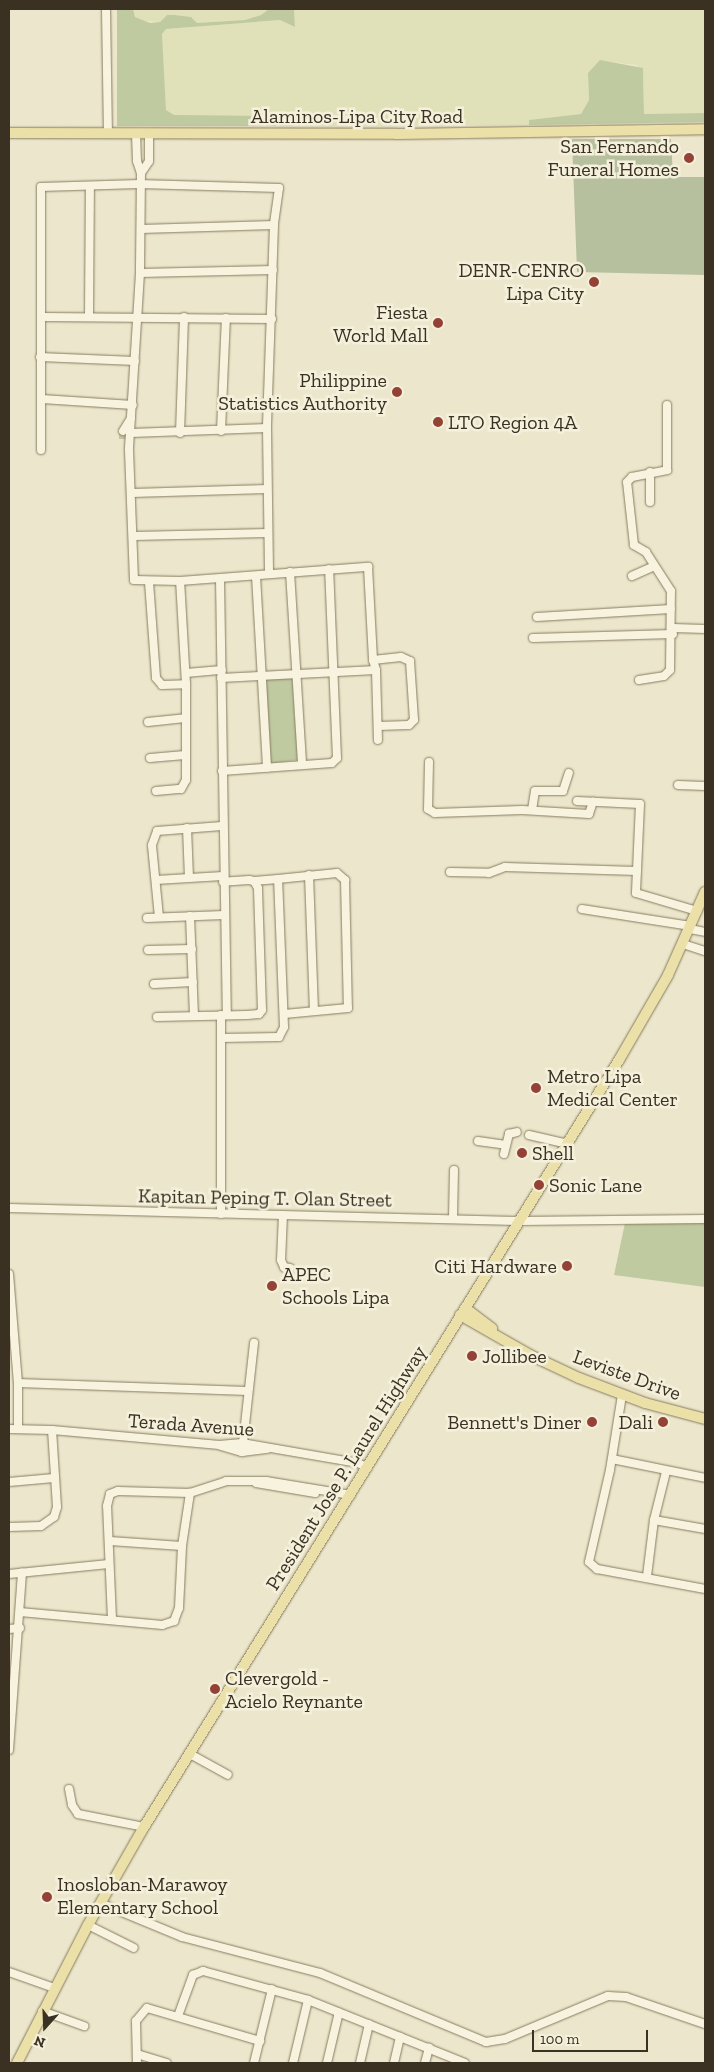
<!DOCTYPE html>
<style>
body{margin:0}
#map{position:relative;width:714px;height:2072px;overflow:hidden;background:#ece7cc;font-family:"Zilla Slab",serif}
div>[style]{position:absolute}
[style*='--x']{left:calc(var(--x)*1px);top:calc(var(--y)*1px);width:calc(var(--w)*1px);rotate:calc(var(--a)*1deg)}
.farmland>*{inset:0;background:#e1e1b9}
.green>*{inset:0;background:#bfcaa0}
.cemetery>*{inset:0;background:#b7c09e}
.minor-tunnel>*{height:8px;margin-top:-4px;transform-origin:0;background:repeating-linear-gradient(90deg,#c8c3aa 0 8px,transparent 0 12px)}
.roads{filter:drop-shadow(0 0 1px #887b61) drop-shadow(0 0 1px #887b61)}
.minor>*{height:8px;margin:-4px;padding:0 4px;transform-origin:4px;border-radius:4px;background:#f7f3df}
.major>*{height:10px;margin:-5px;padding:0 5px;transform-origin:5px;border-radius:5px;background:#ebe0a8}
.dots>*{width:14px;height:14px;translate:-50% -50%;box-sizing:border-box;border:2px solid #f4f0db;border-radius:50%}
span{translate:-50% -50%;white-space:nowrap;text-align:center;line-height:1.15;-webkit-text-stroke:5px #f4f0db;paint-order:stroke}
.street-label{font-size:20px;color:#3a3123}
.poi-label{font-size:20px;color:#3a3123}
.right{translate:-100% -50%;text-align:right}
.left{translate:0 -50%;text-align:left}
.frame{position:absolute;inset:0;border:10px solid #3a3123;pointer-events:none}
.north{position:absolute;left:20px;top:2002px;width:50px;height:50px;-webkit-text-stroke:4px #f4f0db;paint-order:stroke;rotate:200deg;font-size:14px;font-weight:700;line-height:20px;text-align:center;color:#3a3123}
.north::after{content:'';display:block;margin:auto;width:18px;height:22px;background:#3a3123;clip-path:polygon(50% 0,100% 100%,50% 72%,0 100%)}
.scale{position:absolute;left:532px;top:2030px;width:116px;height:22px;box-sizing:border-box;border:2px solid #3a3123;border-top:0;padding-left:6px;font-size:15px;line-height:18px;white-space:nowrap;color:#3a3123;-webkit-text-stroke:4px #f4f0db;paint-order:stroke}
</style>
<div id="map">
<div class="farmland">
<i style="clip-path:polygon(133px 9px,269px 9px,261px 15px,245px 20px,197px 23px,167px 15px,160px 22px,142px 21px,135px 17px)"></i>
<i style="clip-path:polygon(294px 9px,705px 9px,705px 113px,644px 114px,644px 84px,637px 65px,611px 62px,588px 73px,589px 100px,581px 114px,529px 120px,529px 125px,301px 126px,290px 115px,174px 116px,166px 110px,162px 34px,166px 29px,280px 20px,295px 27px)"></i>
</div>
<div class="green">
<i style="clip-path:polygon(117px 9px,133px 9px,135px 17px,150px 23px,160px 22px,167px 15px,174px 15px,191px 17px,197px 23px,245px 20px,261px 15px,269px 9px,294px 9px,295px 27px,280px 20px,166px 29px,162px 34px,166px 110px,174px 115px,287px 116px,292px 112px,301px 126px,117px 126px)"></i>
<i style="clip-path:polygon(600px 60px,643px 68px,644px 114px,705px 113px,705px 122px,529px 125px,529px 120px,581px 114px,589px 100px,588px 73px)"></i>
<i style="clip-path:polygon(292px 677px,298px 760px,273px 763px,269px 760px,266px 681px,268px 678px)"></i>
<i style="clip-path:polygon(625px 1223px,705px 1223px,705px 1287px,614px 1275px)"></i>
</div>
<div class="cemetery">
<i style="clip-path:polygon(572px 139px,671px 139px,673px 177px,705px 177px,705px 275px,577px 272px)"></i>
</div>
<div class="minor-tunnel">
<i style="--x:123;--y:431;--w:9;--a:90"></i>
</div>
<div class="roads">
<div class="minor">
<i style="--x:106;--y:9;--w:123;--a:89.1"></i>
<i style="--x:136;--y:133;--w:28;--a:88"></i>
<i style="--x:137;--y:161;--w:13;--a:72"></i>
<i style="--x:141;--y:173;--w:100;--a:90.6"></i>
<i style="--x:140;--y:273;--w:177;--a:93.6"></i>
<i style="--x:129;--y:450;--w:130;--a:87.8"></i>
<i style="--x:134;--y:580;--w:46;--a:1.2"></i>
<i style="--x:180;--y:581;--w:189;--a:-4.3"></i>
<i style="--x:368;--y:567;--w:93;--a:86.9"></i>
<i style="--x:373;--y:660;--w:10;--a:73"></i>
<i style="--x:376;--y:670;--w:70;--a:88.4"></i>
<i style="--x:141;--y:173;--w:14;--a:-56"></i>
<i style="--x:149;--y:161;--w:28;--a:-90"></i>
<i style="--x:141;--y:229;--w:133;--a:-1.7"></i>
<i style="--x:140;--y:273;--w:133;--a:-1.3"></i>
<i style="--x:42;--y:317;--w:230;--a:0.5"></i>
<i style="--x:89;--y:317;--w:131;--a:-89.6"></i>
<i style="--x:40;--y:357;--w:95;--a:2.4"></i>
<i style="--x:42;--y:399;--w:91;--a:3.8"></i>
<i style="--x:123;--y:431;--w:15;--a:-58"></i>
<i style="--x:221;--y:431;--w:113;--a:-87.5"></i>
<i style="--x:131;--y:433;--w:136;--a:-2.1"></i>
<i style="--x:180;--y:433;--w:116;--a:-88"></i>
<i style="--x:41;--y:450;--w:263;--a:-90"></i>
<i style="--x:41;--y:187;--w:98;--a:-1.8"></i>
<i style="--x:139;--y:184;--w:140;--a:1.6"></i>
<i style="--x:279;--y:188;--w:37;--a:98"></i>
<i style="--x:274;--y:225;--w:203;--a:92"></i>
<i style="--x:267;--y:428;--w:146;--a:89.2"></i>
<i style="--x:650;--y:472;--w:30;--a:90"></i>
<i style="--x:132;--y:493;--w:135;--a:-1.7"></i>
<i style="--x:134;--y:536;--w:134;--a:-1.3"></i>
<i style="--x:290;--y:572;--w:193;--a:86.4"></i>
<i style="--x:256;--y:576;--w:192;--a:86.7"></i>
<i style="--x:632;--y:576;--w:24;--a:-24"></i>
<i style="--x:220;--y:579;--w:436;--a:89.1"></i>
<i style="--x:149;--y:582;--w:96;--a:85.8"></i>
<i style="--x:156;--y:678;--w:9;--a:49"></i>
<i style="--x:162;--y:685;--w:24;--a:-2"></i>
<i style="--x:537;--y:617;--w:134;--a:-3.4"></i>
<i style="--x:673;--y:628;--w:32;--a:2"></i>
<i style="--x:533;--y:638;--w:140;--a:-1.6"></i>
<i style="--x:373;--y:660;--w:28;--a:-6"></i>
<i style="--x:401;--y:657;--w:10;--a:24"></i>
<i style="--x:410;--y:661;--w:59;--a:86.1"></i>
<i style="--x:414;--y:720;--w:7;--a:135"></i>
<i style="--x:409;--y:725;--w:31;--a:178"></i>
<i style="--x:186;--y:673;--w:36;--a:-5"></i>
<i style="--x:221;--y:678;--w:155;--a:-3"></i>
<i style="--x:639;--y:680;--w:25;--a:-9"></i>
<i style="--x:664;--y:676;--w:8;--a:-45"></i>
<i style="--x:670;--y:670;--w:79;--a:-89.3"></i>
<i style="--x:671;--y:591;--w:46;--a:-122.7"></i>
<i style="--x:646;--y:552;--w:14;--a:-150"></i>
<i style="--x:634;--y:545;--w:63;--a:-96.3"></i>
<i style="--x:627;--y:482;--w:7;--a:-45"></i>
<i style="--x:632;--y:477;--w:36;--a:-11"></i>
<i style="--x:667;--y:470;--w:65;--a:-90"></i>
<i style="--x:148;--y:722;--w:37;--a:-6"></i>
<i style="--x:150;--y:758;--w:35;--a:-5"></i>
<i style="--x:429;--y:762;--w:47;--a:91.2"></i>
<i style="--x:428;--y:809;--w:8;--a:30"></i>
<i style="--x:435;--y:813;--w:87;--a:-2"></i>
<i style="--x:522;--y:810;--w:67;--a:3.4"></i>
<i style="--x:589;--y:814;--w:13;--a:-72"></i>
<i style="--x:222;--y:771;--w:110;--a:-4.2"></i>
<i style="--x:332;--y:763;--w:7;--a:-45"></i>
<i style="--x:337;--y:758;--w:189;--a:-92.4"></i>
<i style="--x:678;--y:785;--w:27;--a:2"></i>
<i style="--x:156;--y:791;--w:25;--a:-5"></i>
<i style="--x:181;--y:789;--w:10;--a:-61"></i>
<i style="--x:186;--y:780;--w:96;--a:-90"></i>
<i style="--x:186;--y:684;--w:103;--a:-93.3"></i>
<i style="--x:577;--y:801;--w:63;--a:2.7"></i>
<i style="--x:640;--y:804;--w:89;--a:92.6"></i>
<i style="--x:636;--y:893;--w:64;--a:16.4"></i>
<i style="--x:532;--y:810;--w:19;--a:-81"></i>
<i style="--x:535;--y:791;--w:28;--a:0"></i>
<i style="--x:563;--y:791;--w:19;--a:-72"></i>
<i style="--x:187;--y:828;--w:50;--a:87.7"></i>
<i style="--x:450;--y:872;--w:39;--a:1"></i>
<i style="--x:489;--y:873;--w:17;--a:-21"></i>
<i style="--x:505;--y:867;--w:132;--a:1.7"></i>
<i style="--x:309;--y:875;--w:136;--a:87.9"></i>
<i style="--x:278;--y:879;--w:59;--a:-5.8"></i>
<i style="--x:337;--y:873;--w:11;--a:41"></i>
<i style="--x:345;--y:880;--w:128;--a:88.7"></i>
<i style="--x:348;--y:1008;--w:64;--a:174.6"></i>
<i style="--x:156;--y:880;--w:67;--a:-3.4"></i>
<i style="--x:582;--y:909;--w:110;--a:8.9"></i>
<i style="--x:190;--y:916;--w:100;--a:87.7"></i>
<i style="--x:159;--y:917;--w:72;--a:-95.6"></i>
<i style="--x:152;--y:845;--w:15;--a:-70"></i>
<i style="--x:157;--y:831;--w:65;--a:-4.4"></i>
<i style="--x:147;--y:918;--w:77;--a:-2.2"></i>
<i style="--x:690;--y:929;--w:15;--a:11"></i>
<i style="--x:683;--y:944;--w:23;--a:18"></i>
<i style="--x:148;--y:950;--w:44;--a:-1.3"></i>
<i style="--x:154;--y:984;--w:39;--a:-3"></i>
<i style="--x:157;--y:1017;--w:90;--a:-1.3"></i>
<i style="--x:247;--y:1015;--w:12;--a:-5"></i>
<i style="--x:259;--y:1014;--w:5;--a:-53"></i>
<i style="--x:262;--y:1010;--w:122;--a:-91.9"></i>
<i style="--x:258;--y:888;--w:8;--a:-120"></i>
<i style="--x:254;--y:881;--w:5;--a:-169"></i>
<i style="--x:249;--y:880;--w:26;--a:176"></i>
<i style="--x:221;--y:1038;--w:58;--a:-1"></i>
<i style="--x:279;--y:1037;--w:11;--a:-63"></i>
<i style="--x:284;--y:1027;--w:148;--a:-92.3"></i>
<i style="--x:278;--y:879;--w:24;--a:175"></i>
<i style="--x:529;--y:1135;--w:40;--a:13"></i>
<i style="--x:478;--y:1141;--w:28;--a:8"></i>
<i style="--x:504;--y:1154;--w:21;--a:-76"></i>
<i style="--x:509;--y:1134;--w:8;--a:-14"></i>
<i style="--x:9;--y:1208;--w:511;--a:1.46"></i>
<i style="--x:520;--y:1221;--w:185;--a:-0.6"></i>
<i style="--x:221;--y:1214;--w:199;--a:-90"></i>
<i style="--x:283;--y:1215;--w:45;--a:92.5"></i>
<i style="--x:281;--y:1260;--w:8;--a:67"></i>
<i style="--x:284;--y:1267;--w:6;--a:9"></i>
<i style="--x:453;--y:1218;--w:48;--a:-88.8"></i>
<i style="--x:9;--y:1274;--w:109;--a:85.3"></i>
<i style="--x:18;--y:1383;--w:46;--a:90"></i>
<i style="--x:18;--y:1383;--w:230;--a:2"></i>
<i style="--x:622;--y:1395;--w:76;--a:99.1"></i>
<i style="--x:610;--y:1470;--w:94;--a:102.9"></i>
<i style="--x:589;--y:1562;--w:11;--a:41"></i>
<i style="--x:597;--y:1569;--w:110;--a:10.5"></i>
<i style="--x:9;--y:1429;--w:43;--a:1.3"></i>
<i style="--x:52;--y:1430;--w:168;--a:5.1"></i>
<i style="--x:219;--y:1445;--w:23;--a:-5"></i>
<i style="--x:242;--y:1443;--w:118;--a:9.8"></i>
<i style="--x:358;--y:1463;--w:11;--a:27"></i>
<i style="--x:221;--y:1446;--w:22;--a:16"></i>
<i style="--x:242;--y:1452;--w:26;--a:-7"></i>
<i style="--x:242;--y:1452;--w:110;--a:-83.7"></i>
<i style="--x:612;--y:1459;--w:95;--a:11.5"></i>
<i style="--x:9;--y:1482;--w:45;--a:-5.1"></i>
<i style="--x:256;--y:1483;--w:60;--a:9.6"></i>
<i style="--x:654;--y:1520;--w:52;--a:10"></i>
<i style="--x:9;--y:1527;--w:32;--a:-2"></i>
<i style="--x:41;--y:1526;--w:16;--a:-35"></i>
<i style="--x:54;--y:1517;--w:10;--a:-73"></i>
<i style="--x:57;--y:1507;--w:77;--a:-93.7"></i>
<i style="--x:110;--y:1541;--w:72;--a:4"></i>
<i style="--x:9;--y:1574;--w:100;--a:-5.7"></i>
<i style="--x:647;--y:1576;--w:56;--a:-82.9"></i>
<i style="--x:654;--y:1520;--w:49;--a:-76"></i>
<i style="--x:20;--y:1612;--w:143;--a:5.2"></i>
<i style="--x:162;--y:1625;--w:13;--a:-18"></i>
<i style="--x:174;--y:1621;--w:14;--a:-69"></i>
<i style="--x:179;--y:1608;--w:62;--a:-87.2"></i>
<i style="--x:182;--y:1546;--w:54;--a:-81.4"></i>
<i style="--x:112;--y:1619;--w:113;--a:-92.5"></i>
<i style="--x:107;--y:1506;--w:12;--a:-76"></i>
<i style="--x:110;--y:1494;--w:9;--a:-21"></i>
<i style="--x:118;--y:1491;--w:72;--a:1.6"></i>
<i style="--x:190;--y:1493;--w:38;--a:-18"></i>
<i style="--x:226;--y:1481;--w:40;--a:0"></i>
<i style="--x:266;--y:1481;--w:86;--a:9.4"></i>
<i style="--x:9;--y:1629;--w:11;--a:-5"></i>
<i style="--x:9;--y:1750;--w:178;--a:-85.8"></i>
<i style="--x:190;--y:1754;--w:43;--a:28.9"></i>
<i style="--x:69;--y:1789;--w:16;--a:79"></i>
<i style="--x:72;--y:1805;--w:11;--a:56"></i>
<i style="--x:78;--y:1814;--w:67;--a:11.1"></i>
<i style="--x:100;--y:1903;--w:89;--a:22.5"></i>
<i style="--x:182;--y:1937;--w:143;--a:14.6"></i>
<i style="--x:320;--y:1973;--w:180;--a:22.6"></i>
<i style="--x:486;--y:2042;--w:19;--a:-9"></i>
<i style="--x:505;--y:2039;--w:112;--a:-22.7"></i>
<i style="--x:608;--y:1996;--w:18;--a:3"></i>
<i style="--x:626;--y:1997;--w:83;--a:18.9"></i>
<i style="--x:88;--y:1925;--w:51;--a:26.6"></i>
<i style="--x:9;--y:1972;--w:48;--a:19.6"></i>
<i style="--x:42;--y:2011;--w:45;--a:19.7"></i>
<i style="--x:178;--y:2016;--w:44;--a:-69.9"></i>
<i style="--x:193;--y:1975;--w:11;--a:-22"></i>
<i style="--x:203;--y:1971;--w:109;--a:15.4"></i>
<i style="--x:308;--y:2000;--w:169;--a:21.9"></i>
<i style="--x:137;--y:2054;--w:31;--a:17"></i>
<i style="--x:137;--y:2063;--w:42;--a:-91.4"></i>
<i style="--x:136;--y:2021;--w:17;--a:-50"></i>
<i style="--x:147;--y:2008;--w:118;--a:16.3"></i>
<i style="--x:254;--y:2063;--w:76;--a:-76.3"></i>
<i style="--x:293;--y:2063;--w:65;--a:-76.6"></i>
<i style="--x:327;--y:2063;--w:52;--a:-76.8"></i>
<i style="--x:360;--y:2063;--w:40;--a:-77"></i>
<i style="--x:394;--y:2063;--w:27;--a:-77"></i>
<i style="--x:425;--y:2063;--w:16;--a:-75"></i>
</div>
<div class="major">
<i style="--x:9;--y:133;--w:387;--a:0.1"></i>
<i style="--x:396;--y:134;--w:309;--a:-0.9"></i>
<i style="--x:465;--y:1308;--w:34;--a:37"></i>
<i style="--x:460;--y:1315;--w:81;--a:29.7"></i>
<i style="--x:530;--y:1355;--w:54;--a:25.1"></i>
<i style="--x:579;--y:1378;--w:71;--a:20.7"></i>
<i style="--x:645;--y:1403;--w:62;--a:14.9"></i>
<i style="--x:17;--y:2063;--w:155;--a:-62.8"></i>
<i style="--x:88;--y:1925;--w:113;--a:-60.3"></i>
<i style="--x:144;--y:1827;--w:902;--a:-58.23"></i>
<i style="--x:619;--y:1060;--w:98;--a:-60"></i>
<i style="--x:668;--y:975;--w:91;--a:-66"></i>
</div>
</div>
<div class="dots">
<i style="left:689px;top:158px;background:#934235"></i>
<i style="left:594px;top:282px;background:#934235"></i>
<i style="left:438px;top:323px;background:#934235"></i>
<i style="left:397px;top:392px;background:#934235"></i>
<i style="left:438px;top:422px;background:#934235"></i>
<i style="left:536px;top:1088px;background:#934235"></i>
<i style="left:522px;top:1153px;background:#934235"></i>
<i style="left:539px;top:1185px;background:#934235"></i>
<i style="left:567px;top:1266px;background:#934235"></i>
<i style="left:272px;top:1286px;background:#934235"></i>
<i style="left:472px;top:1356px;background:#934235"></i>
<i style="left:592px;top:1422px;background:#934235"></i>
<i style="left:663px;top:1422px;background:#934235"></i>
<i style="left:215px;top:1689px;background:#934235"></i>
<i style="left:47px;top:1897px;background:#934235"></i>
</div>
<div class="street-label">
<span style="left:357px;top:116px">Alaminos-Lipa City Road</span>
<span style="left:265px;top:1198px;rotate:1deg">Kapitan Peping T. Olan Street</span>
<span style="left:627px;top:1375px;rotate:20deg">Leviste Drive</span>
<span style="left:191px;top:1425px;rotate:4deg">Terada Avenue</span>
<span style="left:346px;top:1468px;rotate:-58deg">President Jose P. Laurel Highway</span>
</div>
<div class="poi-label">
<span class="right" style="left:679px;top:158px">San Fernando<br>Funeral Homes</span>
<span class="right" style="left:584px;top:282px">DENR-CENRO<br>Lipa City</span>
<span class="right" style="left:428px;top:324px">Fiesta<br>World Mall</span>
<span class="right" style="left:387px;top:392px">Philippine<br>Statistics Authority</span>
<span class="left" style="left:448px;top:422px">LTO Region 4A</span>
<span class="left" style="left:547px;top:1088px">Metro Lipa<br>Medical Center</span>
<span class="left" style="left:532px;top:1153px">Shell</span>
<span class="left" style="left:549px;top:1185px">Sonic Lane</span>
<span class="right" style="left:557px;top:1266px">Citi Hardware</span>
<span class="left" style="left:282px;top:1286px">APEC<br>Schools Lipa</span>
<span class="left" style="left:482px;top:1356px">Jollibee</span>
<span class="right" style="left:582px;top:1422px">Bennett's Diner</span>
<span class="right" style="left:653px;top:1422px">Dali</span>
<span class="left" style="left:225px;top:1690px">Clevergold -<br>Acielo Reynante</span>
<span class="left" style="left:57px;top:1896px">Inosloban-Marawoy<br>Elementary School</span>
</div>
<div class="frame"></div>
<div class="north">N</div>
<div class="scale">100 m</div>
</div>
